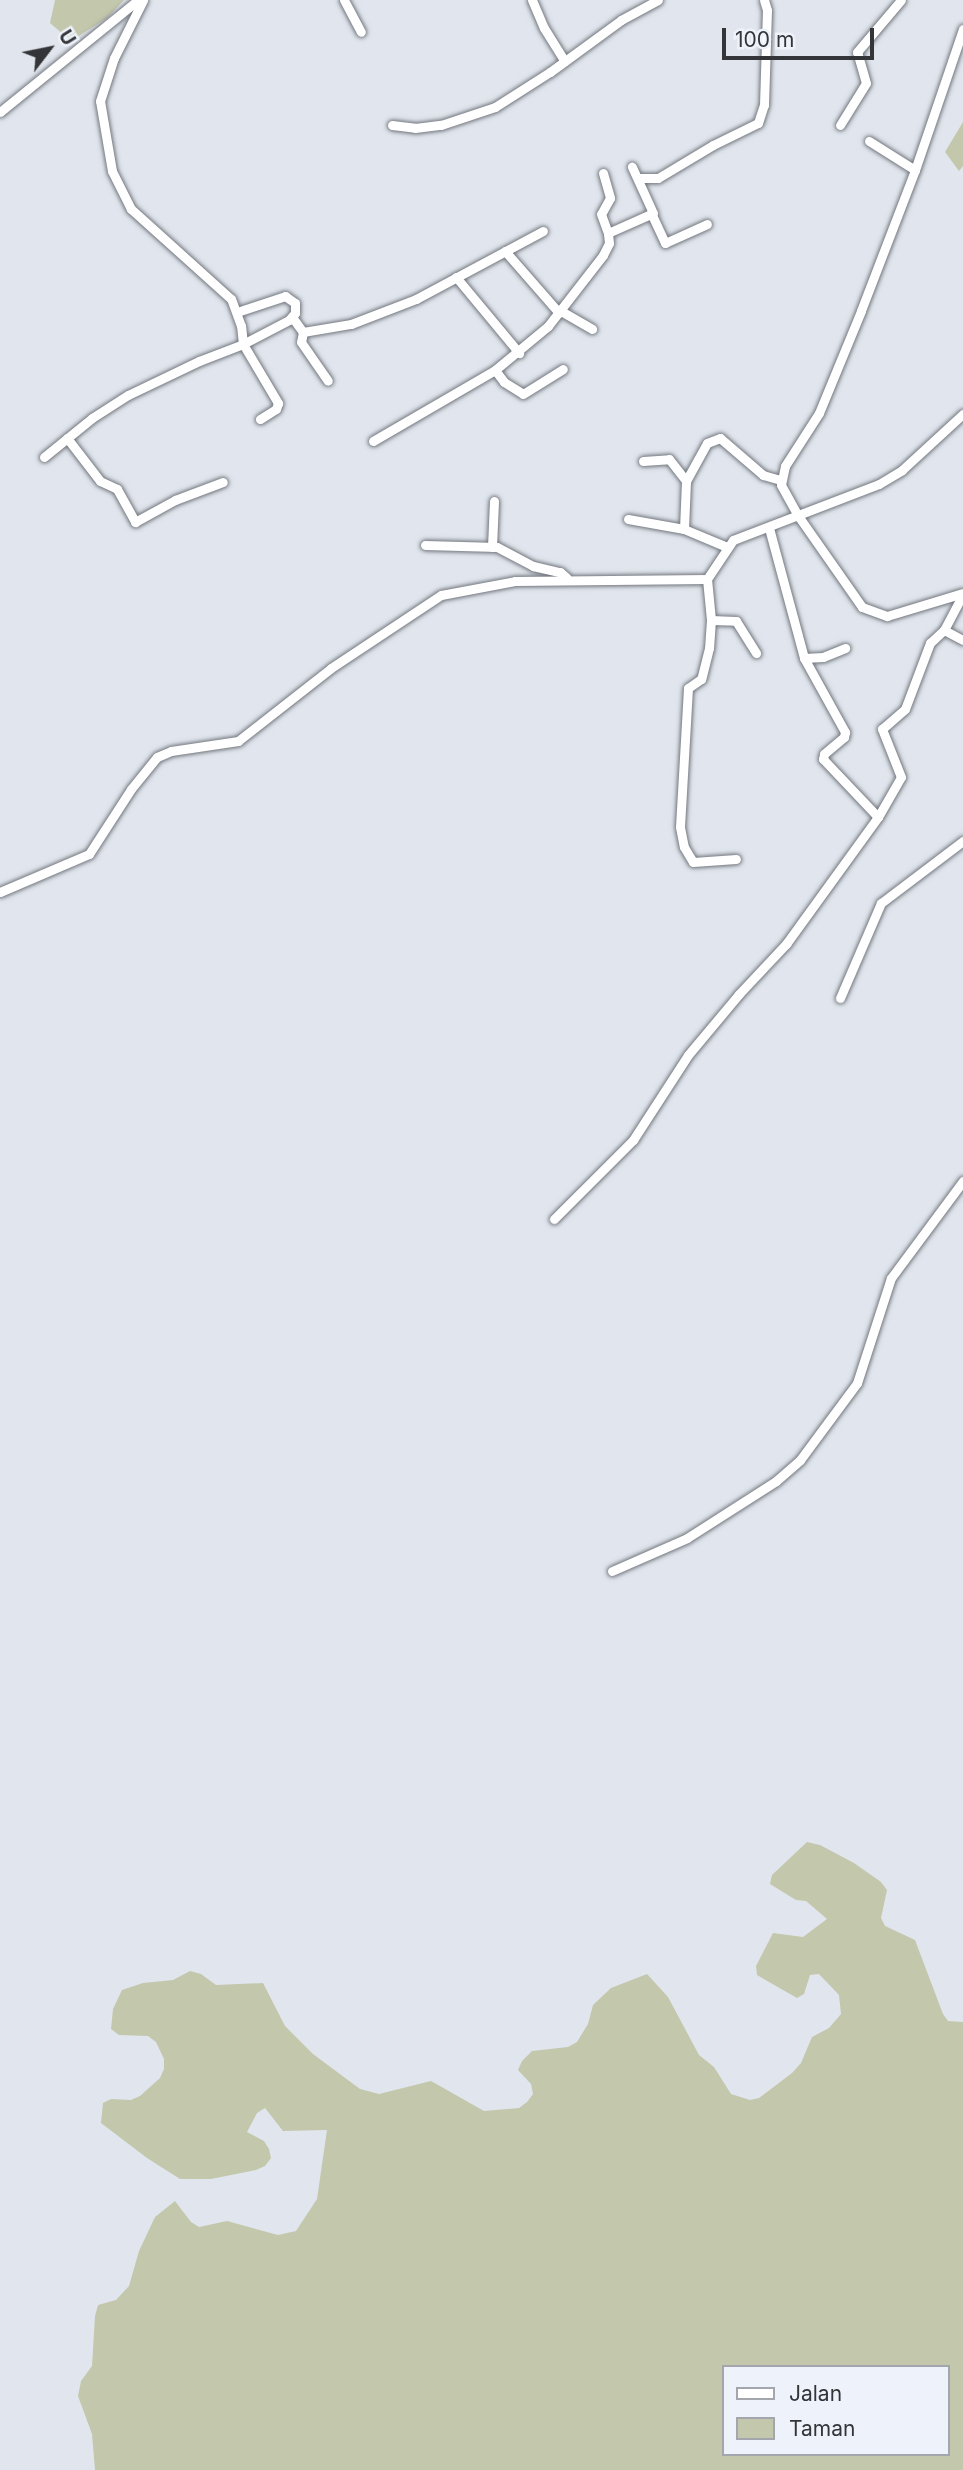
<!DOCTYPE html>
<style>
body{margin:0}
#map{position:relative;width:963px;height:2470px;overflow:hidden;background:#e1e6ee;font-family:Inter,sans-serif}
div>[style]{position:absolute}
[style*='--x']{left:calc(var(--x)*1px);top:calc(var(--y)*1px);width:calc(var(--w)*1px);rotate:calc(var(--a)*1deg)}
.green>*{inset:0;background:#c3c7ac}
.roads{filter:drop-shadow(0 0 2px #73777e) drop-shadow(0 0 2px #73777e)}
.minor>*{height:9px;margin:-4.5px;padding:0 4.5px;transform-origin:4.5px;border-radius:4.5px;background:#fff}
span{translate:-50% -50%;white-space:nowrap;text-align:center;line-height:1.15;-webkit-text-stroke:7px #eef3fb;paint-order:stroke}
.legend{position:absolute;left:722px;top:2365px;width:228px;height:91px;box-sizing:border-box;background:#eef3fb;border:2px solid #a3a7ad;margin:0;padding:9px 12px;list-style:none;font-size:21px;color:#333538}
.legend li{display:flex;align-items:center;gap:14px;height:35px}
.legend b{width:35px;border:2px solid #a3a7ad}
.north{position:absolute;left:14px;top:14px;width:70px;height:70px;-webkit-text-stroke:5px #eef3fb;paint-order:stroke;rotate:58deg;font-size:19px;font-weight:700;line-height:28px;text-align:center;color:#333538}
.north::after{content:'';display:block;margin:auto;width:24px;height:32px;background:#333538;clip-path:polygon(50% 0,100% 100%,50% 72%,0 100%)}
.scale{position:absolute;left:722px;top:28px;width:152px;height:32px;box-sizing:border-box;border:4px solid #333538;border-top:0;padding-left:9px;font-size:21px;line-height:24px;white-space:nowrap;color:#333538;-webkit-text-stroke:5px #eef3fb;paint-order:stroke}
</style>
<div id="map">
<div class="green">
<i style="clip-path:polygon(55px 0,124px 0,107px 18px,71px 41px,50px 23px)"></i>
<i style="clip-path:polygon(963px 122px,963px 166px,959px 171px,945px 152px)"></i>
<i style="clip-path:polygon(evenodd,807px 1842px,820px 1845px,854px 1863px,881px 1882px,887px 1890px,881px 1918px,885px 1926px,915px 1940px,943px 2014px,948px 2021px,963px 2022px,963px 2470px,95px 2470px,92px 2434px,78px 2396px,81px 2381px,92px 2366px,95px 2316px,98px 2305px,116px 2300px,129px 2286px,139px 2251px,155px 2217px,175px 2201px,191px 2222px,199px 2227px,227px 2221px,278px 2235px,296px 2231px,317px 2199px,327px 2130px,283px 2131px,265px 2108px,257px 2113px,247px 2132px,264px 2141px,269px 2149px,271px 2158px,265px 2166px,256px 2170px,211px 2179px,180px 2179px,147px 2158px,101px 2123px,103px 2103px,111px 2099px,131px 2100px,140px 2096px,160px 2078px,164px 2069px,164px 2059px,156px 2042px,148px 2036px,119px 2035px,111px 2029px,113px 2009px,122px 1990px,143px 1983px,173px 1980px,190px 1971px,201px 1974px,216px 1985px,263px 1983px,285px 2026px,313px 2054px,360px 2089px,379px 2094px,431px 2081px,484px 2111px,519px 2108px,527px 2102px,533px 2094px,531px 2084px,518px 2070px,522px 2061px,532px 2051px,568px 2047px,577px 2042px,588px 2024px,593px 2005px,611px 1988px,647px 1974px,668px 1997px,699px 2055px,714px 2067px,731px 2094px,750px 2100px,759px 2098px,792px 2073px,801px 2063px,812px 2037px,829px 2028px,841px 2014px,839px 1995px,819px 1974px,810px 1975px,804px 1994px,797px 1998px,757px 1975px,756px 1966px,773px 1933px,803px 1937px,827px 1919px,806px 1901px,796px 1900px,770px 1884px,772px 1875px,807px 1842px,723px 2367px,947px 2367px,947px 2454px,723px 2454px,723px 2367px)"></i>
</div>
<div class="roads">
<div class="minor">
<i style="--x:344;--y:0;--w:36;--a:62"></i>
<i style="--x:532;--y:0;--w:30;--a:67"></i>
<i style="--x:544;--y:28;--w:39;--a:58"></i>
<i style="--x:963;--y:29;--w:149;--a:108.8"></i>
<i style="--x:915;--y:170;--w:151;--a:111"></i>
<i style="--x:861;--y:311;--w:110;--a:112.4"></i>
<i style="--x:819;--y:413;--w:63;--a:122.7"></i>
<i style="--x:785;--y:466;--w:19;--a:102"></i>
<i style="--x:781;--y:485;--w:37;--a:61"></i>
<i style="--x:799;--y:517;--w:110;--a:55"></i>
<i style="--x:862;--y:607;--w:27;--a:20"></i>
<i style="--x:887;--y:616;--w:79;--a:-16.8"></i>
<i style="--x:0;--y:112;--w:178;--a:-39.1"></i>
<i style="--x:392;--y:125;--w:23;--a:7"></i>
<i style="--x:415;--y:128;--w:26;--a:-7"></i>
<i style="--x:441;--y:125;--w:57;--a:-18.4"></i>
<i style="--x:495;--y:107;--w:65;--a:-32.5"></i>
<i style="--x:550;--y:72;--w:88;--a:-36.2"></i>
<i style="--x:621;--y:20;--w:42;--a:-28.4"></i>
<i style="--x:840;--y:125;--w:49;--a:-58.2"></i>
<i style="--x:866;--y:83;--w:32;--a:-106"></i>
<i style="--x:857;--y:52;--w:68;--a:-49.8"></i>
<i style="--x:869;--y:141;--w:54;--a:32.2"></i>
<i style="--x:603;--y:173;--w:26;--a:74"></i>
<i style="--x:610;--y:198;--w:18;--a:119"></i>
<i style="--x:601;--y:214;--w:20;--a:70"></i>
<i style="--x:638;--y:178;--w:20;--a:0"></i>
<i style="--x:658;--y:178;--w:64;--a:-31"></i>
<i style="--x:713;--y:145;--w:50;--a:-26.1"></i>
<i style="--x:758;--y:123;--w:19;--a:-72"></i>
<i style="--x:764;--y:105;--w:95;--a:-88.2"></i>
<i style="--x:767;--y:10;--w:10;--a:-107"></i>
<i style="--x:652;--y:215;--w:31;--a:65"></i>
<i style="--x:665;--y:243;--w:46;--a:-24.3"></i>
<i style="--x:505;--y:251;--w:82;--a:48.9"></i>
<i style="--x:456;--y:277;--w:99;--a:50.3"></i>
<i style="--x:561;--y:311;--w:36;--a:30"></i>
<i style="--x:237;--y:312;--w:51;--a:-18.4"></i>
<i style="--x:285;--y:296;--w:12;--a:35"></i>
<i style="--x:295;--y:303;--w:10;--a:90"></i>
<i style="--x:295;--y:313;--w:9;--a:131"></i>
<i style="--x:289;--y:320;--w:52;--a:152.4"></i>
<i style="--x:243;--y:344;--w:69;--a:59.3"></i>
<i style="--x:278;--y:403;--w:6;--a:108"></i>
<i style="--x:276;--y:409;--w:19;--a:148"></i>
<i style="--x:292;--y:317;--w:19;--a:54"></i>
<i style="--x:303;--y:332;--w:49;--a:-9.5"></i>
<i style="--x:351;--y:324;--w:70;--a:-21"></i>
<i style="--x:416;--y:299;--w:144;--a:-28.2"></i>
<i style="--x:303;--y:332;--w:10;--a:101"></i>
<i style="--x:301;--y:342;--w:47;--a:55.3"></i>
<i style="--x:495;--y:370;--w:15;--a:53"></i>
<i style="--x:504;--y:382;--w:22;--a:32"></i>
<i style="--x:523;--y:394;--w:47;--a:-32"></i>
<i style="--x:67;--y:438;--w:54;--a:52.5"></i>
<i style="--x:100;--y:481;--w:19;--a:25"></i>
<i style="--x:117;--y:489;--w:38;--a:61"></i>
<i style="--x:135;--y:522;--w:46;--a:-28.8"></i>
<i style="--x:175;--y:500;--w:51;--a:-20.6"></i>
<i style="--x:373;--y:441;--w:141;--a:-30.2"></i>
<i style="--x:495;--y:370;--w:69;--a:-39.7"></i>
<i style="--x:548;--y:326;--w:90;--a:-52.2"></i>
<i style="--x:603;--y:255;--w:13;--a:-63"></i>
<i style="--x:609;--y:243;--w:10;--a:-96"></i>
<i style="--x:608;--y:233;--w:49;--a:-24"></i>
<i style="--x:653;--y:213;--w:51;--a:-114.5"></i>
<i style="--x:44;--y:457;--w:62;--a:-39.1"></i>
<i style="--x:92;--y:418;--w:43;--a:-32.6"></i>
<i style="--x:128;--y:395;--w:79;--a:-25.6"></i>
<i style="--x:199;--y:361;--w:47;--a:-21.1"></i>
<i style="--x:243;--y:344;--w:18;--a:-96"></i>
<i style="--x:241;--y:326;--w:29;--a:-110"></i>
<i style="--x:231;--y:299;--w:135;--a:-138"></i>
<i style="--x:131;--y:209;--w:42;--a:-116.6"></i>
<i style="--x:112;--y:171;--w:71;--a:-99.7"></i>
<i style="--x:100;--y:101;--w:45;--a:-72"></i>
<i style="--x:114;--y:58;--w:65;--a:-63.4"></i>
<i style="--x:643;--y:461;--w:26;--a:-4"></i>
<i style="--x:669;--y:459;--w:28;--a:52"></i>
<i style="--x:628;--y:519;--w:57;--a:10.1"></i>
<i style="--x:769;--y:528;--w:135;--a:74.9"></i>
<i style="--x:804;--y:658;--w:85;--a:61"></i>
<i style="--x:845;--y:732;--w:5;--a:101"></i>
<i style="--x:844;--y:737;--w:26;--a:140"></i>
<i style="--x:824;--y:754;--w:5;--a:101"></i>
<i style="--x:823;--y:759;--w:80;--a:46.5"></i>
<i style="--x:425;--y:545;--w:72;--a:1.6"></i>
<i style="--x:497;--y:547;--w:41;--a:27.8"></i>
<i style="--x:533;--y:566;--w:28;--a:13"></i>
<i style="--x:560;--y:572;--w:9;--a:41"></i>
<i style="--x:492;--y:547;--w:46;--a:-87.5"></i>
<i style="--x:727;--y:547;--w:47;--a:-157.3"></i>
<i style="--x:684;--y:529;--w:48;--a:-87.6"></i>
<i style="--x:686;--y:481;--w:43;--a:-61.1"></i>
<i style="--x:707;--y:443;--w:14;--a:-21"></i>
<i style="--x:720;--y:438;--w:57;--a:40.7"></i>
<i style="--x:763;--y:475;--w:19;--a:16"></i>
<i style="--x:707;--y:579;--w:41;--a:84.4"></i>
<i style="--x:711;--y:620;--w:25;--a:2"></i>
<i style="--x:736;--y:621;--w:38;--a:58"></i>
<i style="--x:711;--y:620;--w:28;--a:94"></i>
<i style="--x:709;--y:648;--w:32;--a:104"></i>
<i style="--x:701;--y:679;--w:16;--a:145"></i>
<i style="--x:688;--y:688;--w:139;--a:93.3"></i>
<i style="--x:680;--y:827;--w:20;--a:79"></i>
<i style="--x:684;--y:847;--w:17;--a:59"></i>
<i style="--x:693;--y:862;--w:43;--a:-4"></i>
<i style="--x:944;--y:630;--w:21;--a:28"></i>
<i style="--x:804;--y:658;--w:19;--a:-3"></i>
<i style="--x:823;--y:657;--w:24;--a:-22"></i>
<i style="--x:0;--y:892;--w:97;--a:-23.1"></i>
<i style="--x:89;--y:854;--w:77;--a:-57.1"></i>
<i style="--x:131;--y:789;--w:41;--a:-50.9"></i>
<i style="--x:157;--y:757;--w:15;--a:-23"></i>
<i style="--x:171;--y:751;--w:68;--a:-8.5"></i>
<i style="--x:238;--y:741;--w:118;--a:-38.1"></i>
<i style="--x:331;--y:668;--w:132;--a:-33.6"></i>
<i style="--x:441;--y:595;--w:75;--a:-10.7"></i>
<i style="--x:515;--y:581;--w:192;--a:-0.6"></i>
<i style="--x:707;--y:579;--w:47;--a:-56.3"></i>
<i style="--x:733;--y:540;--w:156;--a:-21"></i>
<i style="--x:879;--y:484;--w:27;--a:-31"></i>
<i style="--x:902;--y:470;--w:83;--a:-42.6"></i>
<i style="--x:840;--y:998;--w:103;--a:-66.7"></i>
<i style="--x:881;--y:903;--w:103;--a:-37.1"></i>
<i style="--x:554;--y:1219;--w:112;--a:-45"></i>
<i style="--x:633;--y:1140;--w:101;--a:-57.1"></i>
<i style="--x:688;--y:1055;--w:80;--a:-50.1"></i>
<i style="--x:739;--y:994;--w:69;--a:-46.8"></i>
<i style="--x:786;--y:944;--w:157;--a:-54.1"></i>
<i style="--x:878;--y:817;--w:46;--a:-60.1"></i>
<i style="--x:901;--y:777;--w:52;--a:-111.6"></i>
<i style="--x:882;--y:729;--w:30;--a:-41"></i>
<i style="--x:905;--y:709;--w:71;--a:-69.3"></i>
<i style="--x:930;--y:643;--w:19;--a:-43"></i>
<i style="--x:944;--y:630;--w:41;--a:-62.2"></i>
<i style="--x:612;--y:1571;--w:82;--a:-23.7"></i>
<i style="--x:687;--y:1538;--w:106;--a:-32.6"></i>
<i style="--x:776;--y:1481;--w:32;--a:-41"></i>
<i style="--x:800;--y:1460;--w:96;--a:-53.5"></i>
<i style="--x:857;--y:1383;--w:110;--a:-72.1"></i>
<i style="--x:891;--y:1278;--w:121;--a:-53.4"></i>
</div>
</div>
<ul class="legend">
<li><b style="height:9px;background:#fff"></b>Jalan</li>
<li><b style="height:19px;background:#c3c7ac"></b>Taman</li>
</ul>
<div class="north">U</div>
<div class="scale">100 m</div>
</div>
